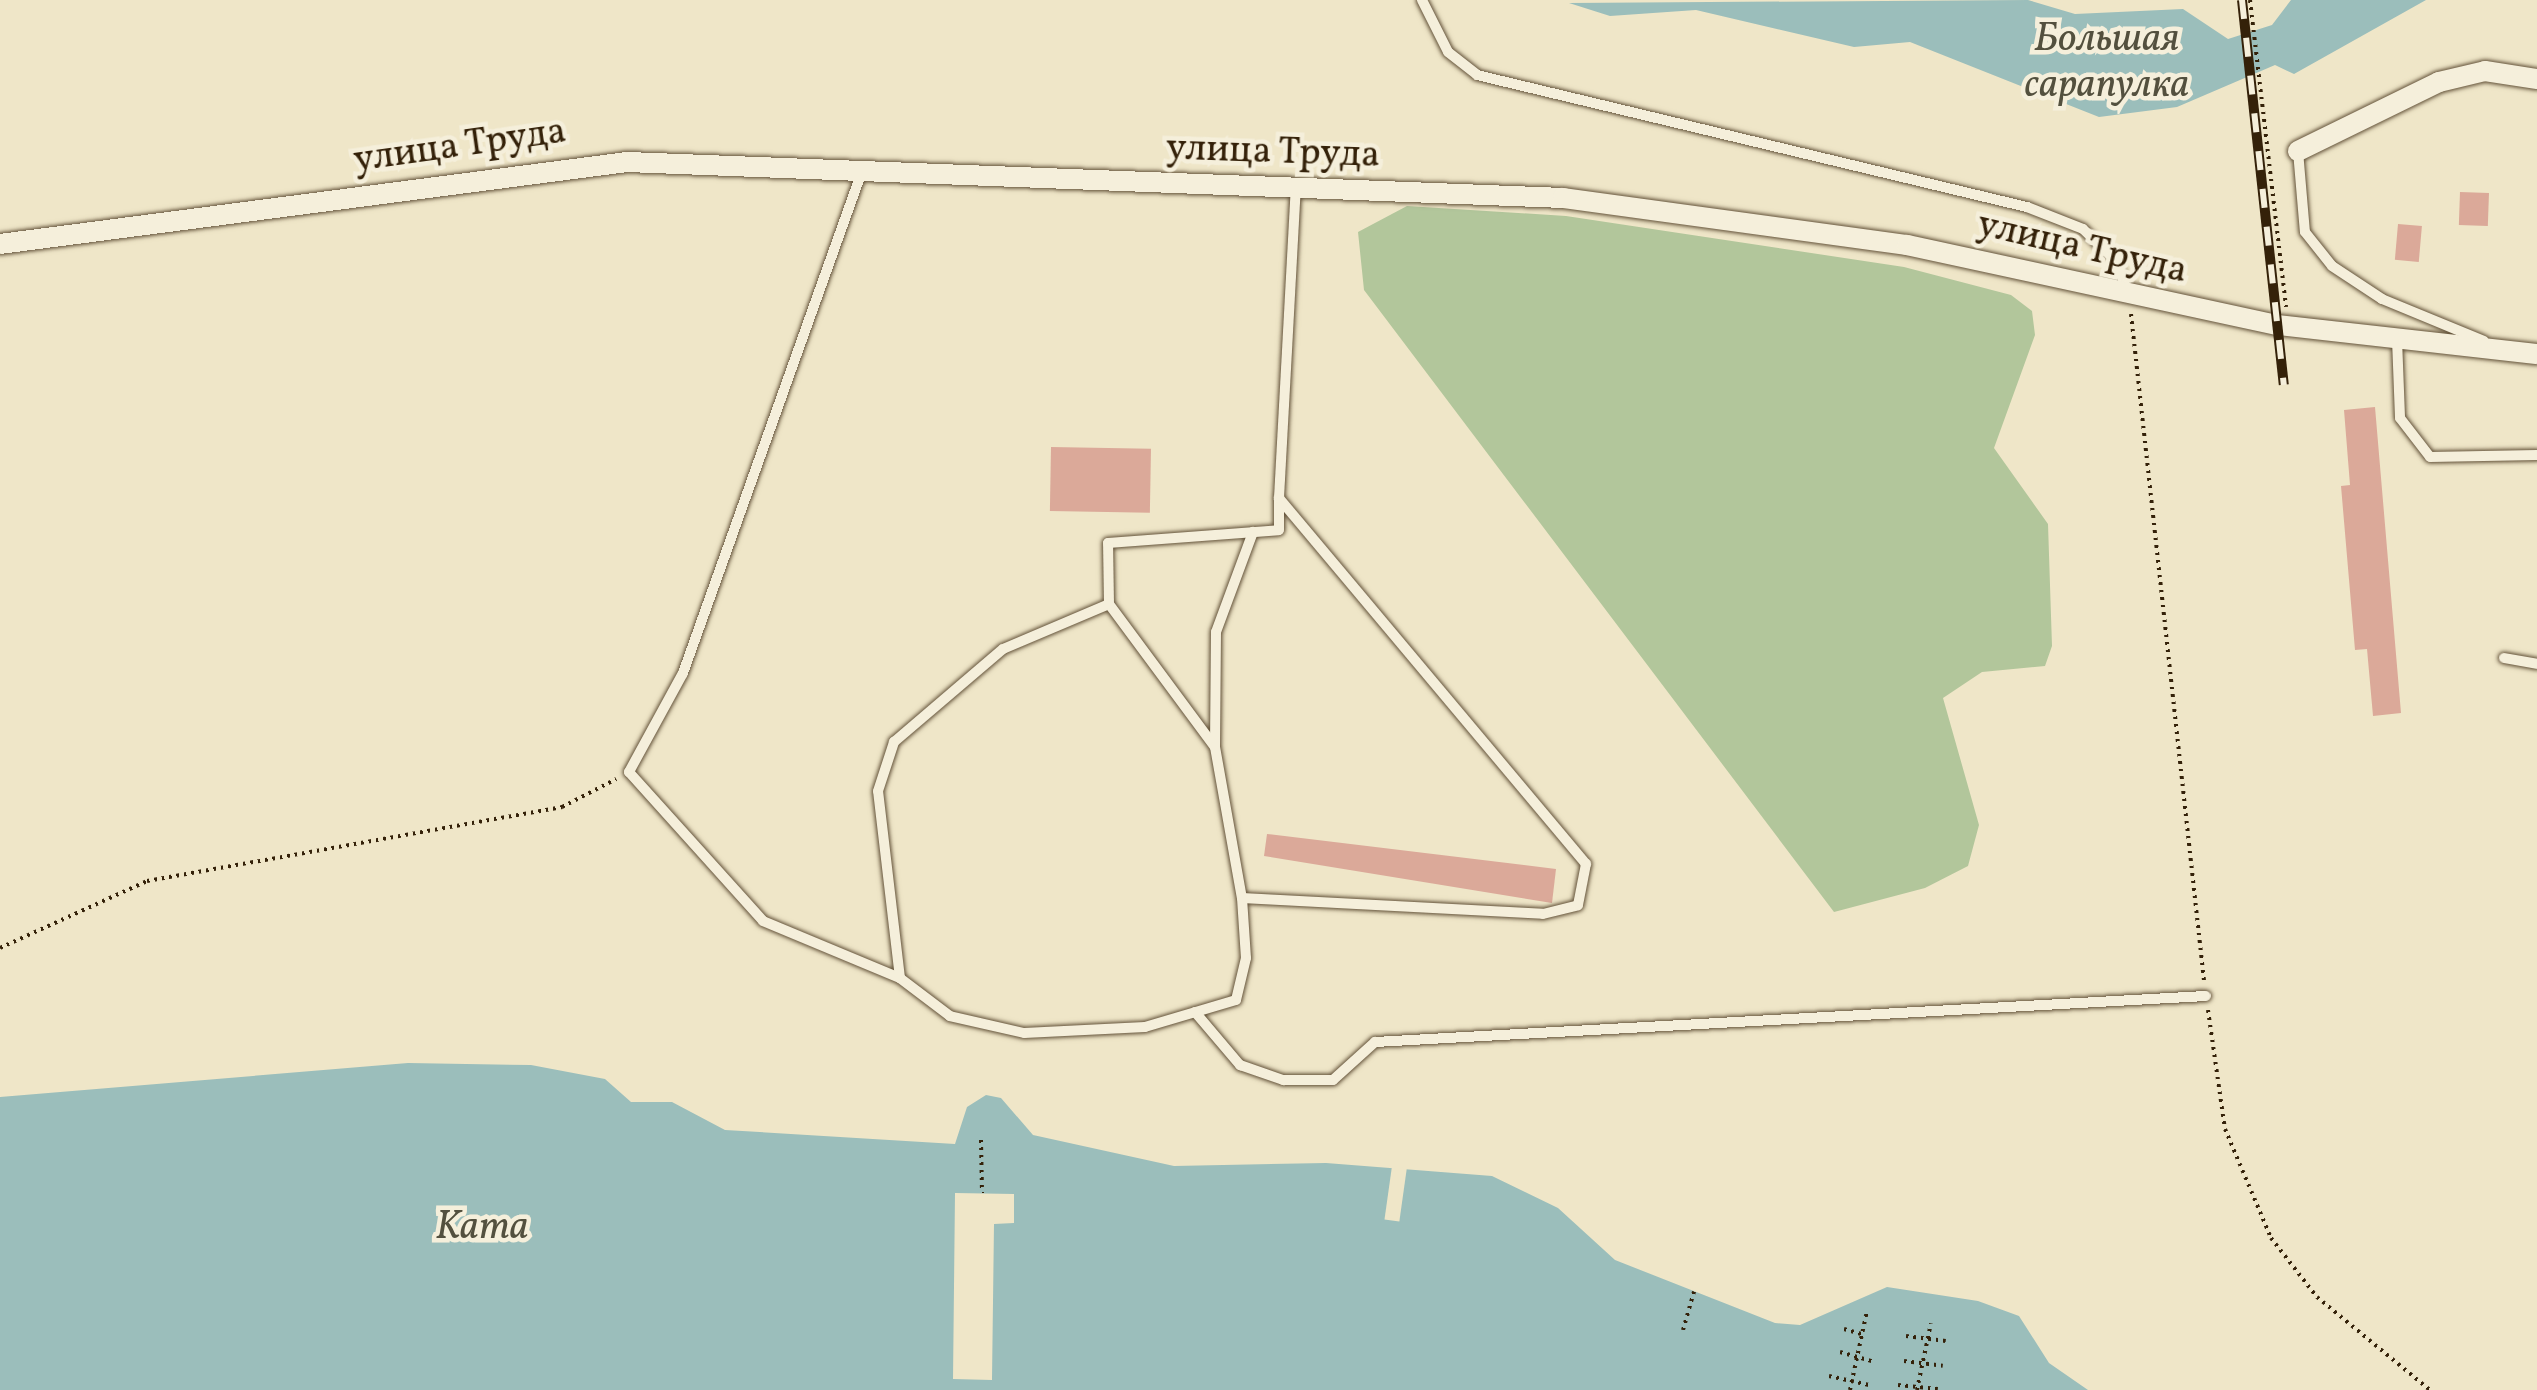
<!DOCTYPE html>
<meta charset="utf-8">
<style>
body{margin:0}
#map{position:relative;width:2537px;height:1390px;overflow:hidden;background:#efe6c8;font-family:Vollkorn,serif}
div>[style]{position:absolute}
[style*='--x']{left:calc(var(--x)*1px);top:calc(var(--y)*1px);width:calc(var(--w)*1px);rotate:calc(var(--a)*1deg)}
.green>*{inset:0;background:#b2c69b}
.water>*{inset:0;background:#9bbebb}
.pier>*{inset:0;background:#efe6c8;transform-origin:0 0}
.building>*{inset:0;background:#dba999;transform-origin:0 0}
.path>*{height:4px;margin-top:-2px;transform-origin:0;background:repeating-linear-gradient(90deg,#342109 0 2.5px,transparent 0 7.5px)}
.roads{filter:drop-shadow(0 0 2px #635239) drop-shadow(0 0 2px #635239)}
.service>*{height:10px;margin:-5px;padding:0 5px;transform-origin:5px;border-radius:5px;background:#f5efdb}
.minor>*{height:20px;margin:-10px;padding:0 10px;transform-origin:10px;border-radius:10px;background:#f5efdb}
.rail>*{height:10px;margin-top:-5px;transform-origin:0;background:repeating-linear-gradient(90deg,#f5efdb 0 19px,#342109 0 38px);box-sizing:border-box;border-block:2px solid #342109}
span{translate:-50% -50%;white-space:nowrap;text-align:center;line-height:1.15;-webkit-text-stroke:9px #f5efdb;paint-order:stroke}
.street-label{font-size:38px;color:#342109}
.water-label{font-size:40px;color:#53503e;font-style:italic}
</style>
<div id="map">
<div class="green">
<i style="clip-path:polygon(1407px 206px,1566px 216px,1904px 267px,2011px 295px,2032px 311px,2035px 335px,1994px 448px,2048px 524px,2052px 646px,2045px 666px,1982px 672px,1943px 698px,1979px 825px,1968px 866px,1925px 888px,1834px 912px,1364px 290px,1358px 232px)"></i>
</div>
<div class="water">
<i style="clip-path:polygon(2028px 0,2075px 14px,2183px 9px,2228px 39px,2272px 25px,2291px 0,2426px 0,2294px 74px,2275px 65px,2177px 107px,2099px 117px,1910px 42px,1854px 47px,1696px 10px,1610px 16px,1569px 3px)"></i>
<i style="clip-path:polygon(408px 1063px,531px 1065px,605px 1079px,631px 1102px,672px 1102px,725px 1130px,955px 1144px,967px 1107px,986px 1095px,1001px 1098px,1033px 1135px,1174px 1166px,1326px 1163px,1492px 1176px,1558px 1208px,1615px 1260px,1775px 1323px,1800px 1325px,1887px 1287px,1978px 1301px,2019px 1316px,2049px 1363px,2088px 1390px,0 1390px,0 1097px)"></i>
</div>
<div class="pier">
<i style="left:1392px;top:1166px;width:15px;height:54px;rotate:8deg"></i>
<i style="clip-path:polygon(955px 1193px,1014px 1194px,1014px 1223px,994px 1224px,992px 1380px,953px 1379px)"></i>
</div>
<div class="building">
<i style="left:2460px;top:192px;width:29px;height:33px;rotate:2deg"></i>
<i style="left:2398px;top:224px;width:24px;height:36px;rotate:5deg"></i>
<i style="clip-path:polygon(2375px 407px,2401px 713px,2373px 716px,2367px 649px,2355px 650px,2341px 486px,2350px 485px,2344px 410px)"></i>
<i style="left:1051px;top:447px;width:100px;height:64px;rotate:1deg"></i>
<i style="clip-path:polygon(1267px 834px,1556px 869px,1552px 903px,1264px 856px)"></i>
</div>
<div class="path">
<i style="--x:2250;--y:0;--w:309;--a:83.3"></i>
<i style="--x:2131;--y:314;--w:671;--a:83.75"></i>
<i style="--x:0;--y:948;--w:162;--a:-24.5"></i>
<i style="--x:147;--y:881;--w:422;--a:-10.1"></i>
<i style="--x:562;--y:807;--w:61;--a:-27.4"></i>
<i style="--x:2208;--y:1010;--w:120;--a:81.9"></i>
<i style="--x:2225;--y:1129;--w:118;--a:67.1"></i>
<i style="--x:2271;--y:1238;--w:75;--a:52.1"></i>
<i style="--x:2317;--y:1297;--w:146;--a:39.5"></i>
<i style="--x:981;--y:1140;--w:53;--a:88.9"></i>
<i style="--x:1844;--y:1329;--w:19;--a:16"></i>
<i style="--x:1683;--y:1330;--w:40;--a:-74"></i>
<i style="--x:1906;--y:1336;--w:40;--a:7.1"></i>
<i style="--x:1840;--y:1352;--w:33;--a:16"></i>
<i style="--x:1904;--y:1361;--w:39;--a:7"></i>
<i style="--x:1829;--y:1376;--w:41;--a:12.7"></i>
<i style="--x:1898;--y:1385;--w:40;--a:5.7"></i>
<i style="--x:1850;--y:1390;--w:81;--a:-77.9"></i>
<i style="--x:1917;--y:1390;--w:68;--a:-78.2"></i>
</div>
<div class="roads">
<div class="service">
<i style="--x:1422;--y:0;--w:58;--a:63.4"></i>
<i style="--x:1448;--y:52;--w:37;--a:38"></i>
<i style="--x:1477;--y:75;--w:566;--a:13.5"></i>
<i style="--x:2027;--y:207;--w:60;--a:21.4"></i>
<i style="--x:2083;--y:229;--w:45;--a:44.1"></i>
<i style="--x:2115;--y:260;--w:35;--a:68"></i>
<i style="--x:2298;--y:151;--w:81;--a:85.1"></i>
<i style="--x:2305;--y:232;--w:43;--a:51.5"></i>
<i style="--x:2332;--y:266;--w:60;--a:33.4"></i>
<i style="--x:2382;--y:299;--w:110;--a:22.4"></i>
<i style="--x:861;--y:174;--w:530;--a:109.63"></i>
<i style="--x:683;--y:673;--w:113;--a:118.6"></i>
<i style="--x:629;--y:772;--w:200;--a:48"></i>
<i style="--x:763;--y:921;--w:148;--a:22.6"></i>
<i style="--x:2397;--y:339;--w:79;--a:87.8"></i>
<i style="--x:2400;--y:418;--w:49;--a:52.4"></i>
<i style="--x:2430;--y:457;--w:107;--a:-1.1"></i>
<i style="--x:1109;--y:604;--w:61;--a:-90.9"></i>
<i style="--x:1108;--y:543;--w:171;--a:-4.3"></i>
<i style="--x:1279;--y:530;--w:31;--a:-90"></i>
<i style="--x:2504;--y:658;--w:34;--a:10"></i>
<i style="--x:1215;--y:746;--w:114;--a:-89.5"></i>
<i style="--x:1216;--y:632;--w:107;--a:-69.7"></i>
<i style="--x:1242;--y:898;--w:60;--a:86.2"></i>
<i style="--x:1246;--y:958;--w:43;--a:103.4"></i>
<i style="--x:1236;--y:1000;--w:95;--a:163.5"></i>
<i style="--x:1145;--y:1027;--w:121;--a:177.2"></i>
<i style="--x:1024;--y:1033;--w:76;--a:-167.1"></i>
<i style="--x:950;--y:1016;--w:63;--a:-142.8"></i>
<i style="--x:900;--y:978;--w:188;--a:-96.7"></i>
<i style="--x:878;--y:791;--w:52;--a:-71.9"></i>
<i style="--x:894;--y:742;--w:143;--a:-40.5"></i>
<i style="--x:1003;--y:649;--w:115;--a:-23"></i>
<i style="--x:1109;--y:604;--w:178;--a:53.5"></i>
<i style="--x:1215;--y:747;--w:153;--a:79.9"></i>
<i style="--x:1242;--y:898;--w:301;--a:3"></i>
<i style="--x:1543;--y:914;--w:36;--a:-14"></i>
<i style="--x:1578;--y:905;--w:42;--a:-79"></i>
<i style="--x:1586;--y:864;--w:478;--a:-130"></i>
<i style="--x:1279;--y:498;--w:309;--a:-86.9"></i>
<i style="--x:1195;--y:1012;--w:70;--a:49.7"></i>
<i style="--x:1240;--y:1065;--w:46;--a:19.2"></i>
<i style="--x:1283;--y:1080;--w:50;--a:0"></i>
<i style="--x:1333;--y:1080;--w:57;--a:-42.1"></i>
<i style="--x:1375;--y:1042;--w:832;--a:-3.17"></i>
</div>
<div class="minor">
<i style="--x:2298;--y:151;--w:157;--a:-26.1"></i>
<i style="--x:2439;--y:82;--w:47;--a:-13.4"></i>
<i style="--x:2485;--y:71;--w:53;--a:8.7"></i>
<i style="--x:0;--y:244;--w:632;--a:-7.45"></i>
<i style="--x:627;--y:162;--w:937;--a:2.2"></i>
<i style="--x:1563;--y:198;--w:347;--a:7.8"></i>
<i style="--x:1907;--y:245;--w:380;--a:12.2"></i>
<i style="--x:2278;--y:325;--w:261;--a:6.4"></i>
</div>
</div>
<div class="rail">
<i style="--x:2242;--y:0;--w:387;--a:83.8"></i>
</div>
<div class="street-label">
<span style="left:460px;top:147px;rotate:-8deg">улица Труда</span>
<span style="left:1273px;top:153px;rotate:2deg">улица Труда</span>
<span style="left:2082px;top:249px;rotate:13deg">улица Труда</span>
</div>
<div class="water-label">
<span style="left:2107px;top:63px">Большая<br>сарапулка</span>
<span style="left:482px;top:1228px">Kama</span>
</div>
</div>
